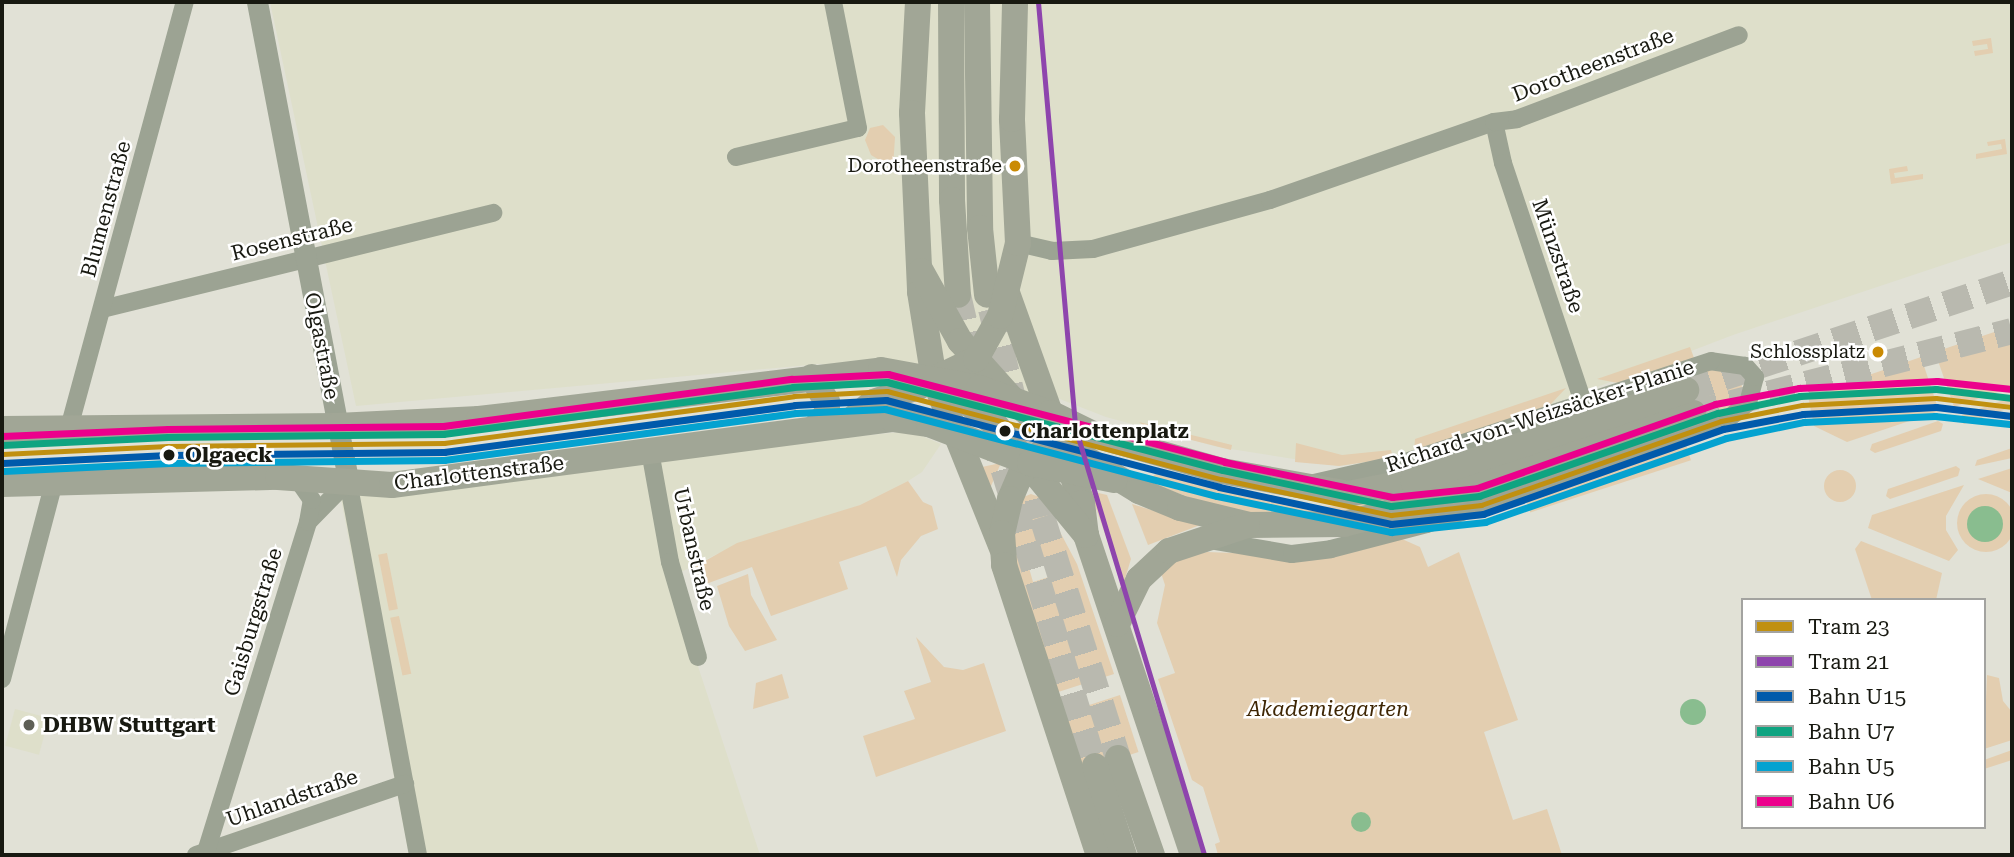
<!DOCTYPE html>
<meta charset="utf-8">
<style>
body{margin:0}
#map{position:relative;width:2014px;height:857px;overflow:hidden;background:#e1e1d6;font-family:"Roboto Serif",serif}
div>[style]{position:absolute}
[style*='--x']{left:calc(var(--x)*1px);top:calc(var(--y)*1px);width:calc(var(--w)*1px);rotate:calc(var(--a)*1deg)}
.built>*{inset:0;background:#dedfca;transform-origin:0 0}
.green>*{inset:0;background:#e3ceb0;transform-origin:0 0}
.round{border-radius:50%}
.water>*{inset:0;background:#89bd8f}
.primary-tunnel>*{height:26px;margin-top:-13px;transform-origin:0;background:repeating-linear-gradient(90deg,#b9b9af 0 26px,transparent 0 39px)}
.minor>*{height:18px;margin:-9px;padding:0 9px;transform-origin:9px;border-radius:9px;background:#9ca393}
.tertiary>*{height:21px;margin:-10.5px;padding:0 10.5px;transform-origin:10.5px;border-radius:10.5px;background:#9ca393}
.primary>*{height:26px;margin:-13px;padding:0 13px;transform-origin:13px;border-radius:13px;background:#a1a696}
.rail-1>*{height:7px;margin:-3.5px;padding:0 3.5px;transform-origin:3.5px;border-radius:3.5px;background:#005aab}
.rail-2>*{height:7px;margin:-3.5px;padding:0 3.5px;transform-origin:3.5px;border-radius:3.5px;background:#0fa481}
.rail-3>*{height:7px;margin:-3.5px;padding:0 3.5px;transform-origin:3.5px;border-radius:3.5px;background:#04a2d0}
.rail-4>*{height:7px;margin:-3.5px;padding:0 3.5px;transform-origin:3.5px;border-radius:3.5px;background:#ec008c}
.tram-1>*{height:5px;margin:-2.5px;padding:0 2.5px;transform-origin:2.5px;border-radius:2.5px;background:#c09010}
.tram-2>*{height:5px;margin:-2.5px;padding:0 2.5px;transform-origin:2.5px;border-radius:2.5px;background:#8e44ad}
.dots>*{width:19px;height:19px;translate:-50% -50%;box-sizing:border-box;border:4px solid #fff;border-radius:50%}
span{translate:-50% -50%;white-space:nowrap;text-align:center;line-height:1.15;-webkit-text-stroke:5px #fff;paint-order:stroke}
.bus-label{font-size:19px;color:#181911}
.right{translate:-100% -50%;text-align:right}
.street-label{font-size:21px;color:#181911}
.stop-label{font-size:21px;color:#181911;font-weight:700}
.left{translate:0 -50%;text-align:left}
.park-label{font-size:21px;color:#3e2604;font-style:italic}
.poi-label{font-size:21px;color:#181911;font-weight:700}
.frame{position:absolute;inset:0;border:4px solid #181911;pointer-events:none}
.legend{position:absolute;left:1741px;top:598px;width:245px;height:231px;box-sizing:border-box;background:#fff;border:2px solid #a3a3a0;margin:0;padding:9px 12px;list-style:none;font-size:21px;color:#181911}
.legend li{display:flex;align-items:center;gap:14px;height:35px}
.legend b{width:35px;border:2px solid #a3a3a0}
</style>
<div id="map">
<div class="built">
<i style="clip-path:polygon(270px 2px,2012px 2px,2012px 242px,1733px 335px,1550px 405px,1393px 458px,1339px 466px,1218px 447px,1106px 417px,1052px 396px,820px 364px,356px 406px)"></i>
<i style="clip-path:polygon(911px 431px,941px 444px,922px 472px,908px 481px,860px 505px,719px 553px,669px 578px,760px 855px,409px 855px,339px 488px)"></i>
<i style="left:15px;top:709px;width:35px;height:38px;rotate:15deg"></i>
</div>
<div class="green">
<i style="clip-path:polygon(1991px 38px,1993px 53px,1975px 56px,1974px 51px,1988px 49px,1987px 44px,1973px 46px,1972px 41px)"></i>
<i style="clip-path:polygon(883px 125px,895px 137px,893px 168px,871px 155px,865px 140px,870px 128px)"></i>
<i style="clip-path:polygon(2005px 139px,2007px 154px,1976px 159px,1976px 154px,2002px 149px,2001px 144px,1988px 146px,1987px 142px)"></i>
<i style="clip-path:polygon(1907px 166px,1908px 171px,1894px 173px,1895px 178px,1923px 174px,1923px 179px,1891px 184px,1889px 169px)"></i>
<i style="clip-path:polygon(2012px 326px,2012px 387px,1954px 407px,1935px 352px)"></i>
<i style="clip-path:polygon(1690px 347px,1694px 358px,1618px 383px,1597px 379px)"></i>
<i style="clip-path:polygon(1921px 357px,1939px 411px,1847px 442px,1814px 426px,1808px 396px)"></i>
<i style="clip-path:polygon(1710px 370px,1732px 371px,1742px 383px,1741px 397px,1726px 411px,1696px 421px,1682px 379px)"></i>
<i style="clip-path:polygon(1566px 388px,1550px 405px,1414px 451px,1415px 439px)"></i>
<i style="clip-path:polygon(2012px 397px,2012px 407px,1964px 424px,1960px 421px,1962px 415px)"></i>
<i style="clip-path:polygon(1938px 421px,1943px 424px,1941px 431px,1875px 453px,1870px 450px,1872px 444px)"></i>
<i style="clip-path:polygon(1139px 422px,1232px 445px,1231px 450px,1148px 429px)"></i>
<i style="clip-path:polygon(1296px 443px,1342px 455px,1391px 450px,1393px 458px,1339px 466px,1295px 462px)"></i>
<i style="left:1686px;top:445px;width:16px;height:169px;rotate:72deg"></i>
<i style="clip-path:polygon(2012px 448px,2012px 458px,1975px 466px,1977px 460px)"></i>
<i style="clip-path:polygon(1001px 463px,988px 493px,977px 468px)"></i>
<i style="clip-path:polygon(1956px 466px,1960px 469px,1958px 476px,1890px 499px,1886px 496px,1888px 489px)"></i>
<i style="clip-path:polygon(2012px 468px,2012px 493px,1978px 479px)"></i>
<i class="round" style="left:1824px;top:470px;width:32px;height:32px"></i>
<i style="clip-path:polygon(1156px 473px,1300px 507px,1354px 506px,1404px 492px,1355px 512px,1280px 517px,1218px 508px,1148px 482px)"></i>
<i style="clip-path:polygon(908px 481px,923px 502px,932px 506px,938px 529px,921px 536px,901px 560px,897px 577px,886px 546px,839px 562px,848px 589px,771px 616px,752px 567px,706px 584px,696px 566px,737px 543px,860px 505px)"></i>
<i style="clip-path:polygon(1964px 485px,1946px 516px,1946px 530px,1958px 550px,1949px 561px,1868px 528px,1872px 515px)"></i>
<i style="clip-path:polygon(1090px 491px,1107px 495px,1131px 559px,1123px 585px)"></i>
<i style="clip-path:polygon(evenodd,1031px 494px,1042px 498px,1077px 564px,1114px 674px,1052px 694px,1009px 566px,1021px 498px,1031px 494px,1049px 556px,1057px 561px,1061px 573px,1033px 582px,1029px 568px,1033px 561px,1049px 556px)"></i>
<i class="round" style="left:1957px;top:494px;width:58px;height:58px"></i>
<i style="clip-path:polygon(1132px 504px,1200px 525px,1148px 545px)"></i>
<i style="clip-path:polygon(1402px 539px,1420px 547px,1428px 567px,1459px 552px,1518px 720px,1484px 732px,1513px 820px,1547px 809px,1562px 855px,1218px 855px,1215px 844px,1220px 842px,1203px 787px,1192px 780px,1158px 679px,1175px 673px,1157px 623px,1165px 585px,1161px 573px,1179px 558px,1207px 552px,1334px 557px)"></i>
<i style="clip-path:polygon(1861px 541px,1942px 573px,1936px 600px,1872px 600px,1855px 549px)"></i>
<i style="left:387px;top:553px;width:57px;height:9px;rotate:79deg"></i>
<i style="clip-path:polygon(748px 574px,751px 595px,777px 640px,745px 651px,729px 626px,717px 586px)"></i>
<i style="left:399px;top:616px;width:59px;height:9px;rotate:78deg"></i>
<i style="clip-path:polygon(916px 637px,944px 667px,963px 670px,984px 663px,1006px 731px,876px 777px,863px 736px,915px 719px,904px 691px,931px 682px)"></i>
<i style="clip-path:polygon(782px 674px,789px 698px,753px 709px,756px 683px)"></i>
<i style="clip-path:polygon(1987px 675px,1999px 678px,2003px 701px,2012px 712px,2012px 740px,1984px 749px)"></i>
<i style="left:1120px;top:695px;width:60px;height:63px;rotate:72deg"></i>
<i style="clip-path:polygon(2012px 750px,2012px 760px,1984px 769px,1984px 760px)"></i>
</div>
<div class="water">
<i class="round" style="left:1967px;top:506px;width:36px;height:36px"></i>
<i class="round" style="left:1680px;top:699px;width:26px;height:26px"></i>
<i class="round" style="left:1351px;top:812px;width:20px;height:20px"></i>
</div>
<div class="primary-tunnel">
<i style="--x:958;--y:295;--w:62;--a:76.9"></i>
<i style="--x:991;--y:309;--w:214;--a:76.2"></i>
<i style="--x:1042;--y:517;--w:253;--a:72.5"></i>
<i style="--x:1686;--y:390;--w:343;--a:-18.3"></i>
<i style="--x:1693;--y:413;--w:329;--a:-14.4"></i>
<i style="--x:992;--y:432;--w:350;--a:72.9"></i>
</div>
<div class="minor">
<i style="--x:1494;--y:122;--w:42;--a:77.6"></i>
<i style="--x:1503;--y:163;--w:252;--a:71.5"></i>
<i style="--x:736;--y:157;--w:125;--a:-13.4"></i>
<i style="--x:858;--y:128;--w:128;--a:-101.2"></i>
<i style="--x:1018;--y:243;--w:35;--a:13"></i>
<i style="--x:1052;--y:251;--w:41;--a:-2.8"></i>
<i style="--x:1093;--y:249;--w:184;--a:-15.5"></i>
<i style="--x:1270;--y:200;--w:237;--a:-19.2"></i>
<i style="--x:1494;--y:122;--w:23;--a:-7"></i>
<i style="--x:1517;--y:119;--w:237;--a:-20.7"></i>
<i style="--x:102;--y:309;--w:403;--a:-13.8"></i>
<i style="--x:69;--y:428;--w:442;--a:-74.8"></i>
<i style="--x:650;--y:451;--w:113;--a:79.8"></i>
<i style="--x:670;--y:562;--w:99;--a:73.6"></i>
<i style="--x:348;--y:481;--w:380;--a:79.4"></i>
<i style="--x:309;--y:521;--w:56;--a:-45.7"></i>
<i style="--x:1203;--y:539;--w:90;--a:9.6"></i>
<i style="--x:1292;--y:554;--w:39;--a:-7"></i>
<i style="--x:1331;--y:549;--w:99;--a:-14.6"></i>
<i style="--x:1427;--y:524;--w:313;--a:-18.8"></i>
<i style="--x:1723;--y:423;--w:32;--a:-39"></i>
<i style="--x:1748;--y:403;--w:27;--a:-75"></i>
<i style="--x:1755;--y:377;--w:15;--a:-132"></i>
<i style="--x:1745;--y:366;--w:34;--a:-172"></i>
<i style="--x:1711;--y:361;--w:321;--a:161.7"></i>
<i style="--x:1406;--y:462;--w:98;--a:167.1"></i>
<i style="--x:2;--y:679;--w:204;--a:-75.2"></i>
<i style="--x:196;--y:855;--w:221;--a:-18.8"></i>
<i style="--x:205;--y:855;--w:349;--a:-72.8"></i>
<i style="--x:308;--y:522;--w:22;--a:-80"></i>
<i style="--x:312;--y:500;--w:28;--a:-125"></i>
</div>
<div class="tertiary">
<i style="--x:257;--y:2;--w:488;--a:79.2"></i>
</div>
<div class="primary">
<i style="--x:918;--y:2;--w:111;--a:93.1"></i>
<i style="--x:912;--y:113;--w:179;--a:87.4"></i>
<i style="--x:920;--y:292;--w:88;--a:80.9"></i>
<i style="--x:934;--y:379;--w:182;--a:68.1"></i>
<i style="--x:951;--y:2;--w:198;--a:89.7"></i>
<i style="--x:952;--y:200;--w:95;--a:86.4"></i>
<i style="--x:977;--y:2;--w:226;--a:89.2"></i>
<i style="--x:980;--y:228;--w:67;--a:84"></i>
<i style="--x:921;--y:271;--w:80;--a:60.9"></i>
<i style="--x:960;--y:341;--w:78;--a:48.1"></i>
<i style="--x:1012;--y:399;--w:67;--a:42"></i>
<i style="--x:1062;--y:444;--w:90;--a:31.4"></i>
<i style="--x:1139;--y:491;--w:44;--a:22.5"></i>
<i style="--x:1180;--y:508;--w:71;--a:13.8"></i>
<i style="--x:1249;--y:525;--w:95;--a:-0.6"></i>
<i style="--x:1344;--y:524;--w:80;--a:-14.6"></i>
<i style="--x:1421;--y:504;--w:287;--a:-18.5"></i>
<i style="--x:1007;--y:293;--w:223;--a:70.3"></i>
<i style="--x:1082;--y:503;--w:32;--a:83"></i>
<i style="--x:1086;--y:535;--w:337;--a:71.5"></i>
<i style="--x:812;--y:377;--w:29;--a:59"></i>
<i style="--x:827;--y:402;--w:11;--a:90"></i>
<i style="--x:827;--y:413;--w:19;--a:129"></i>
<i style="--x:947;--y:387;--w:59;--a:37.5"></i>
<i style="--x:994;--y:423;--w:145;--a:50.6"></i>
<i style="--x:845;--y:425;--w:36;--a:-39"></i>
<i style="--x:873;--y:402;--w:47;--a:-18.4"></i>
<i style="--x:918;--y:387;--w:64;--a:-25.8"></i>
<i style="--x:976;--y:359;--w:49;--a:-60.8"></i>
<i style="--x:1000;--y:316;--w:75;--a:-76.1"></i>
<i style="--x:1018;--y:243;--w:124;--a:-92.8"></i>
<i style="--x:1012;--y:119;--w:117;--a:-88.5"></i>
<i style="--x:2;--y:429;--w:335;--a:-0.5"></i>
<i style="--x:337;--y:426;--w:142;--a:-2.8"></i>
<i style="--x:479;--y:419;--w:405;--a:-6.9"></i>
<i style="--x:881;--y:370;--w:100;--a:10.4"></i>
<i style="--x:979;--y:388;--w:75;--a:19.4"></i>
<i style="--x:1050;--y:413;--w:50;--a:26.1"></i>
<i style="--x:1095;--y:435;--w:132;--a:15.8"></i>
<i style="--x:1222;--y:471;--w:128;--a:10.3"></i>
<i style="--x:1348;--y:494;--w:66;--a:-11.3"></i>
<i style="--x:1413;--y:481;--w:288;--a:-18.4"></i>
<i style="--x:1043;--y:451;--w:29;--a:136"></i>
<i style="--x:1022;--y:471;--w:30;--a:113"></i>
<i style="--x:1010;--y:499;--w:35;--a:103"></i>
<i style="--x:1002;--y:533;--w:32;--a:86"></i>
<i style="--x:1004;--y:565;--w:305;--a:71.9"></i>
<i style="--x:2;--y:484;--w:276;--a:-1.5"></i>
<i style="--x:278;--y:477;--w:114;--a:4"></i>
<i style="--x:392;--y:485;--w:504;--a:-7.52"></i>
<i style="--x:892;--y:419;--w:37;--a:8"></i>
<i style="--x:929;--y:424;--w:108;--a:21.1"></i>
<i style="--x:1030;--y:463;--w:86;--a:11.4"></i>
<i style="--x:1117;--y:624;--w:50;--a:-63.9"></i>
<i style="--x:1139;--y:579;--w:41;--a:-43"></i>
<i style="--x:1169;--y:551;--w:82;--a:-18.4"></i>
<i style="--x:1118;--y:758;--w:103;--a:70.7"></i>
<i style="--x:1095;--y:766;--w:94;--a:72"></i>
</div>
<div class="rail-1">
<i style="--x:2;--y:463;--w:166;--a:-2.8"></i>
<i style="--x:168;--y:455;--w:276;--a:-0.6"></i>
<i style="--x:444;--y:452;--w:354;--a:-7.6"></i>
<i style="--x:795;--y:405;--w:91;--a:-3.1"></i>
<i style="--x:886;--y:400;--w:344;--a:14.6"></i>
<i style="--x:1219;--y:487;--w:176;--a:12.1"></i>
<i style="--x:1391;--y:524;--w:93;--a:-6.2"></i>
<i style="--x:1483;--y:514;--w:255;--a:-19.5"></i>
<i style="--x:1723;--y:429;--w:81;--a:-10.6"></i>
<i style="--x:1803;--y:414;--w:133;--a:-3"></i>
<i style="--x:1936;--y:407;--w:76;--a:6.8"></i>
</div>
<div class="rail-2">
<i style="--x:2;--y:445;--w:166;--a:-2.8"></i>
<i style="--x:168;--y:437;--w:275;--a:-0.6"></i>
<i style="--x:443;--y:434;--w:353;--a:-7.6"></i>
<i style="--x:793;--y:387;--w:94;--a:-3"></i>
<i style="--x:887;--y:382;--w:347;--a:14.7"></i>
<i style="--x:1223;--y:470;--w:172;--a:12.1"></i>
<i style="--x:1391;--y:506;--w:89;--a:-6.5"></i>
<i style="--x:1479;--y:496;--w:253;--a:-19.2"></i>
<i style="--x:1718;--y:413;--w:84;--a:-11.7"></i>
<i style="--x:1800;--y:396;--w:136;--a:-2.9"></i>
<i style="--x:1936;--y:389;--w:77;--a:6.8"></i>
</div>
<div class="rail-3">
<i style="--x:3;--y:471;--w:166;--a:-2.8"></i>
<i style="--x:169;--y:463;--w:275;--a:-0.6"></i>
<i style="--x:444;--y:460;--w:355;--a:-7.6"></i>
<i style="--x:796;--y:413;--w:89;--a:-2.6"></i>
<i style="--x:885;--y:409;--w:343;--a:14.7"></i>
<i style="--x:1217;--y:496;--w:178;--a:11.7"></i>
<i style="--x:1391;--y:532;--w:95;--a:-6.1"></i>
<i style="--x:1485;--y:522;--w:255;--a:-19.2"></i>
<i style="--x:1726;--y:438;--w:80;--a:-11.6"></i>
<i style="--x:1804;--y:422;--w:131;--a:-2.6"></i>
<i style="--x:1935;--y:416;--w:75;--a:6.1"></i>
</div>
<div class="rail-4">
<i style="--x:2;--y:436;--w:166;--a:-2.4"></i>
<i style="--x:168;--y:429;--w:275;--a:-0.6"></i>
<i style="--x:443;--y:426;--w:352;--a:-7.7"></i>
<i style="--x:792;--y:379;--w:96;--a:-3"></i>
<i style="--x:888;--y:374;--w:348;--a:14.6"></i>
<i style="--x:1225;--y:462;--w:171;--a:11.8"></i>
<i style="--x:1392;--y:497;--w:85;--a:-6"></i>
<i style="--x:1477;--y:488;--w:252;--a:-19.4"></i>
<i style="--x:1715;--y:404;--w:86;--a:-10.8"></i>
<i style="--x:1799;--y:388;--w:138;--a:-2.9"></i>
<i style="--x:1937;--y:381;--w:75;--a:6.1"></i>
</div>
<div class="tram-1">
<i style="--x:2;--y:454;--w:166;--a:-2.8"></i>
<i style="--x:168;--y:446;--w:276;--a:-0.6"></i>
<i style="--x:444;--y:443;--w:353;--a:-7.6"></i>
<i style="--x:794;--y:396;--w:93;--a:-3.1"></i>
<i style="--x:887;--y:391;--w:345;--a:14.8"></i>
<i style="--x:1221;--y:479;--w:174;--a:12"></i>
<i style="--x:1391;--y:515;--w:91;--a:-6.3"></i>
<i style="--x:1481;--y:505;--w:254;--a:-19.3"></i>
<i style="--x:1721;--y:421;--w:83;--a:-11.2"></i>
<i style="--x:1802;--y:405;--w:134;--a:-3"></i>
<i style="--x:1936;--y:398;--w:77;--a:6.8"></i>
</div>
<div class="tram-2">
<i style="--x:1038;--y:2;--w:427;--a:85"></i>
<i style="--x:1075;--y:427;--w:447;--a:73.2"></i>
</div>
<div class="dots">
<i style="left:1015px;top:166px;background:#ca8a03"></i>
<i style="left:1878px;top:352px;background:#ca8a03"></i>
<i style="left:1005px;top:431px;background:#181911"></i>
<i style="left:169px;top:455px;background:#181911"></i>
<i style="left:29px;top:725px;background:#5e5f56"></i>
</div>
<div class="bus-label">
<span class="right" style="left:1002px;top:166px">Dorotheenstraße</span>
<span class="right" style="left:1865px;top:352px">Schlossplatz</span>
</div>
<div class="street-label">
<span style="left:1593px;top:65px;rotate:-21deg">Dorotheenstraße</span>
<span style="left:106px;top:209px;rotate:-75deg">Blumenstraße</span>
<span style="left:292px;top:239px;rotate:-14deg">Rosenstraße</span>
<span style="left:1558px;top:256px;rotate:71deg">Münzstraße</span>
<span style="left:322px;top:346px;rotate:79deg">Olgastraße</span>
<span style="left:1540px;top:416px;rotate:-18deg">Richard-von-Weizsäcker-Planie</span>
<span style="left:479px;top:473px;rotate:-7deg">Charlottenstraße</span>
<span style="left:694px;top:549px;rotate:77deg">Urbanstraße</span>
<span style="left:253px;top:622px;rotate:-73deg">Gaisburgstraße</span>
<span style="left:292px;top:798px;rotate:-19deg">Uhlandstraße</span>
</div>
<div class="stop-label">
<span class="left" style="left:1021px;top:431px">Charlottenplatz</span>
<span class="left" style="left:185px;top:455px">Olgaeck</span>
</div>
<div class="park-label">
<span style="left:1328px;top:709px">Akademiegarten</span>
</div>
<div class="poi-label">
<span class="left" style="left:43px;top:725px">DHBW Stuttgart</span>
</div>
<div class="frame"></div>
<ul class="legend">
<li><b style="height:9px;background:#c09010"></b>Tram 23</li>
<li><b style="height:9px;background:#8e44ad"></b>Tram 21</li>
<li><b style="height:9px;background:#005aab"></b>Bahn U15</li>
<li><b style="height:9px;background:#0fa481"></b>Bahn U7</li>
<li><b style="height:9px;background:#04a2d0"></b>Bahn U5</li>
<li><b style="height:9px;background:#ec008c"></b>Bahn U6</li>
</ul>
</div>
